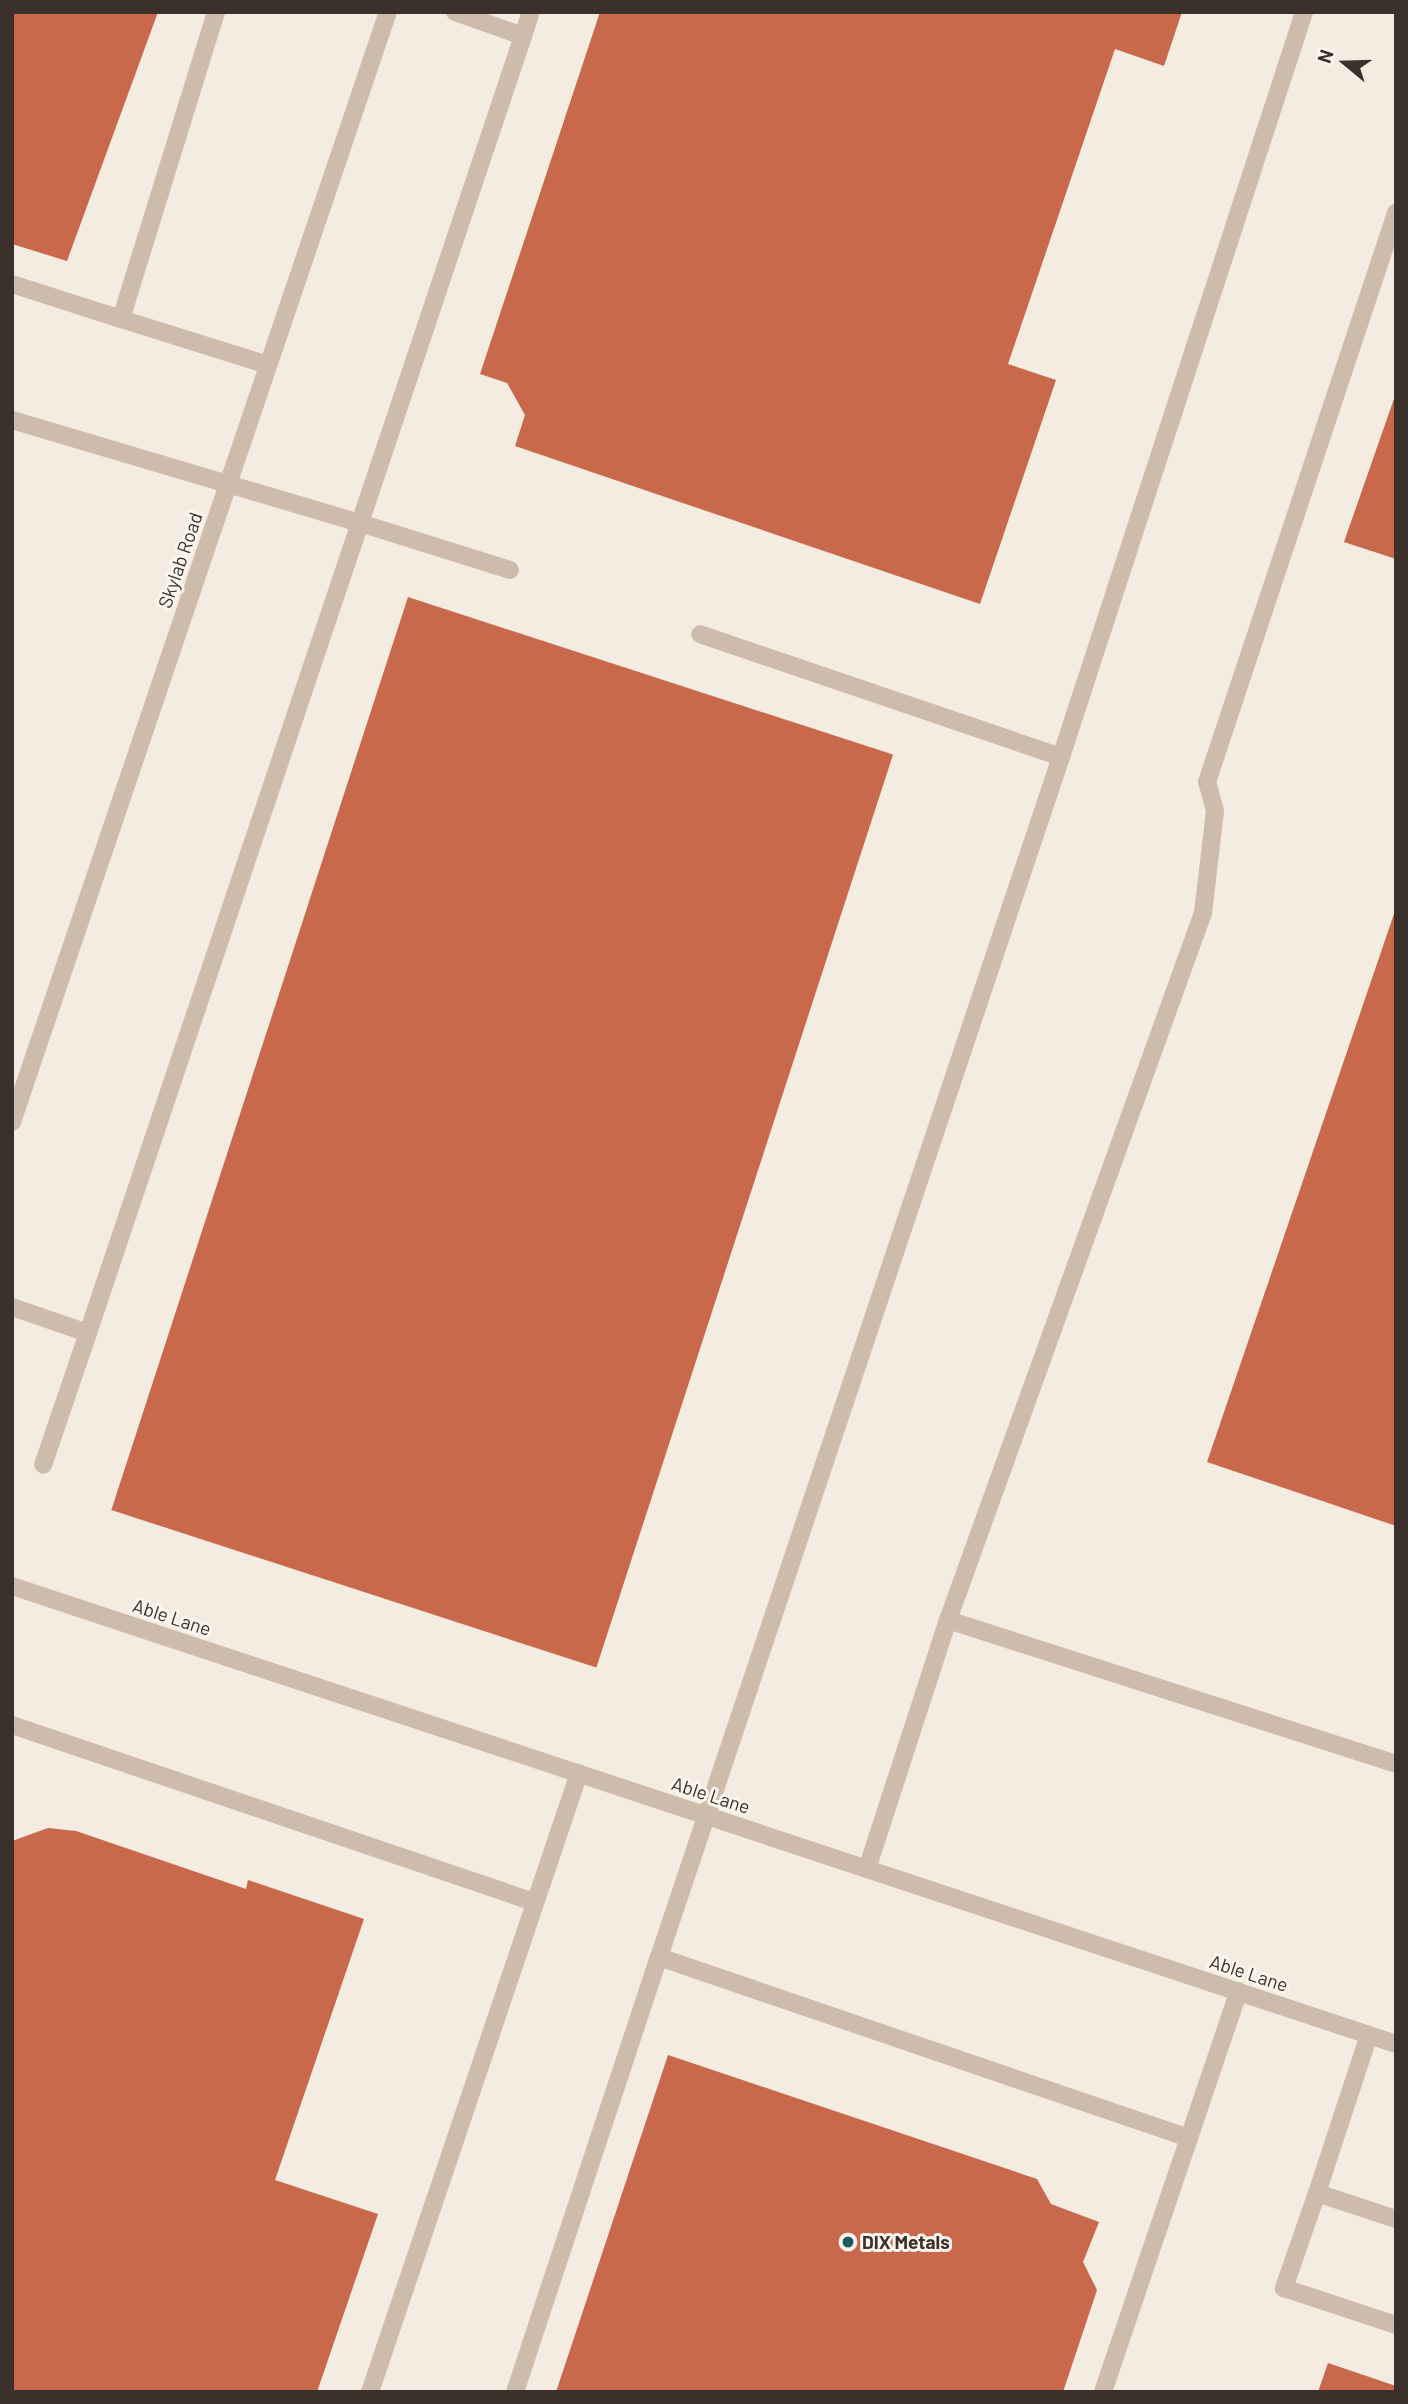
<!DOCTYPE html>
<style>
body{margin:0}
#map{position:relative;width:1408px;height:2404px;overflow:hidden;background:#f4ebe1;font-family:Barlow,sans-serif}
div>[style]{position:absolute}
[style*='--x']{left:calc(var(--x)*1px);top:calc(var(--y)*1px);width:calc(var(--w)*1px);rotate:calc(var(--a)*1deg)}
.building>*{inset:0;background:#c8694b;transform-origin:0 0}
.service>*{height:18px;margin:-9px;padding:0 9px;transform-origin:9px;border-radius:9px;background:#cdbbac}
.tertiary>*{height:18px;margin:-9px;padding:0 9px;transform-origin:9px;border-radius:9px;background:#cdbbac}
.dots>*{width:19px;height:19px;translate:-50% -50%;box-sizing:border-box;border:4px solid #fbf5ee;border-radius:50%}
span{translate:-50% -50%;white-space:nowrap;text-align:center;line-height:1.15;-webkit-text-stroke:6px #fbf5ee;paint-order:stroke}
.street-label{font-size:19px;color:#3b302b}
.poi-label{font-size:19px;color:#3b302b;font-weight:700}
.left{translate:0 -50%;text-align:left}
.frame{position:absolute;inset:0;border:14px solid #3b302b;pointer-events:none}
.north{position:absolute;left:1310px;top:28px;width:70px;height:70px;-webkit-text-stroke:5px #fbf5ee;paint-order:stroke;rotate:289deg;font-size:19px;font-weight:700;line-height:28px;text-align:center;color:#3b302b}
.north::after{content:'';display:block;margin:auto;width:24px;height:32px;background:#3b302b;clip-path:polygon(50% 0,100% 100%,50% 72%,0 100%)}
</style>
<div id="map">
<div class="building">
<i style="clip-path:polygon(12px 12px,158px 12px,67px 261px,12px 244px)"></i>
<i style="clip-path:polygon(600px 12px,1182px 12px,1164px 66px,1115px 49px,1008px 364px,1056px 380px,980px 604px,515px 446px,525px 415px,507px 383px,480px 374px)"></i>
<i style="clip-path:polygon(1396px 393px,1396px 559px,1344px 542px)"></i>
<i style="left:408px;top:597px;width:510px;height:960px;rotate:18deg"></i>
<i style="clip-path:polygon(1396px 908px,1396px 1526px,1207px 1462px)"></i>
<i style="clip-path:polygon(48px 1828px,76px 1831px,246px 1889px,248px 1880px,364px 1919px,275px 2180px,378px 2214px,317px 2392px,12px 2392px,12px 1841px)"></i>
<i style="clip-path:polygon(668px 2055px,1037px 2179px,1051px 2204px,1099px 2222px,1083px 2262px,1097px 2290px,1063px 2392px,556px 2392px)"></i>
<i style="clip-path:polygon(1328px 2363px,1396px 2386px,1396px 2392px,1318px 2392px)"></i>
</div>
<div class="service">
<i style="--x:523;--y:36;--w:25;--a:-72"></i>
<i style="--x:12;--y:284;--w:114;--a:17.8"></i>
<i style="--x:121;--y:319;--w:321;--a:-72.8"></i>
<i style="--x:121;--y:319;--w:154;--a:17.4"></i>
<i style="--x:12;--y:420;--w:363;--a:16.5"></i>
<i style="--x:360;--y:523;--w:514;--a:-71.49"></i>
<i style="--x:523;--y:36;--w:72;--a:-160.6"></i>
<i style="--x:1061;--y:757;--w:784;--a:-71.93"></i>
<i style="--x:12;--y:1307;--w:80;--a:18.9"></i>
<i style="--x:88;--y:1333;--w:139;--a:108.8"></i>
<i style="--x:88;--y:1333;--w:854;--a:-71.44"></i>
<i style="--x:360;--y:523;--w:157;--a:17.4"></i>
<i style="--x:948;--y:1620;--w:752;--a:-70.17"></i>
<i style="--x:1203;--y:913;--w:103;--a:-83.3"></i>
<i style="--x:1215;--y:811;--w:30;--a:-105"></i>
<i style="--x:1207;--y:782;--w:600;--a:-71.63"></i>
<i style="--x:12;--y:1725;--w:551;--a:18.73"></i>
<i style="--x:867;--y:1869;--w:262;--a:-72"></i>
<i style="--x:948;--y:1620;--w:471;--a:17.8"></i>
<i style="--x:659;--y:1957;--w:1266;--a:-71.48"></i>
<i style="--x:1061;--y:757;--w:381;--a:-161.2"></i>
<i style="--x:1317;--y:2193;--w:166;--a:-71.8"></i>
<i style="--x:1396;--y:2219;--w:83;--a:-161.8"></i>
<i style="--x:1317;--y:2193;--w:101;--a:109.2"></i>
<i style="--x:1284;--y:2288;--w:118;--a:18.3"></i>
<i style="--x:370;--y:2392;--w:653;--a:-71.34"></i>
<i style="--x:515;--y:2392;--w:458;--a:-71.7"></i>
<i style="--x:659;--y:1957;--w:560;--a:18.86"></i>
<i style="--x:1103;--y:2392;--w:423;--a:-71.3"></i>
</div>
<div class="tertiary">
<i style="--x:12;--y:1122;--w:1172;--a:-71.29"></i>
<i style="--x:12;--y:1586;--w:1458;--a:18.31"></i>
</div>
<div class="dots">
<i style="left:848px;top:2242px;background:#1f5a5e"></i>
</div>
<div class="street-label">
<span style="left:180px;top:560px;rotate:-71deg">Skylab Road</span>
<span style="left:172px;top:1617px;rotate:18deg">Able Lane</span>
<span style="left:711px;top:1795px;rotate:18deg">Able Lane</span>
<span style="left:1249px;top:1973px;rotate:18deg">Able Lane</span>
</div>
<div class="poi-label">
<span class="left" style="left:862px;top:2242px">DIX Metals</span>
</div>
<div class="frame"></div>
<div class="north">N</div>
</div>
